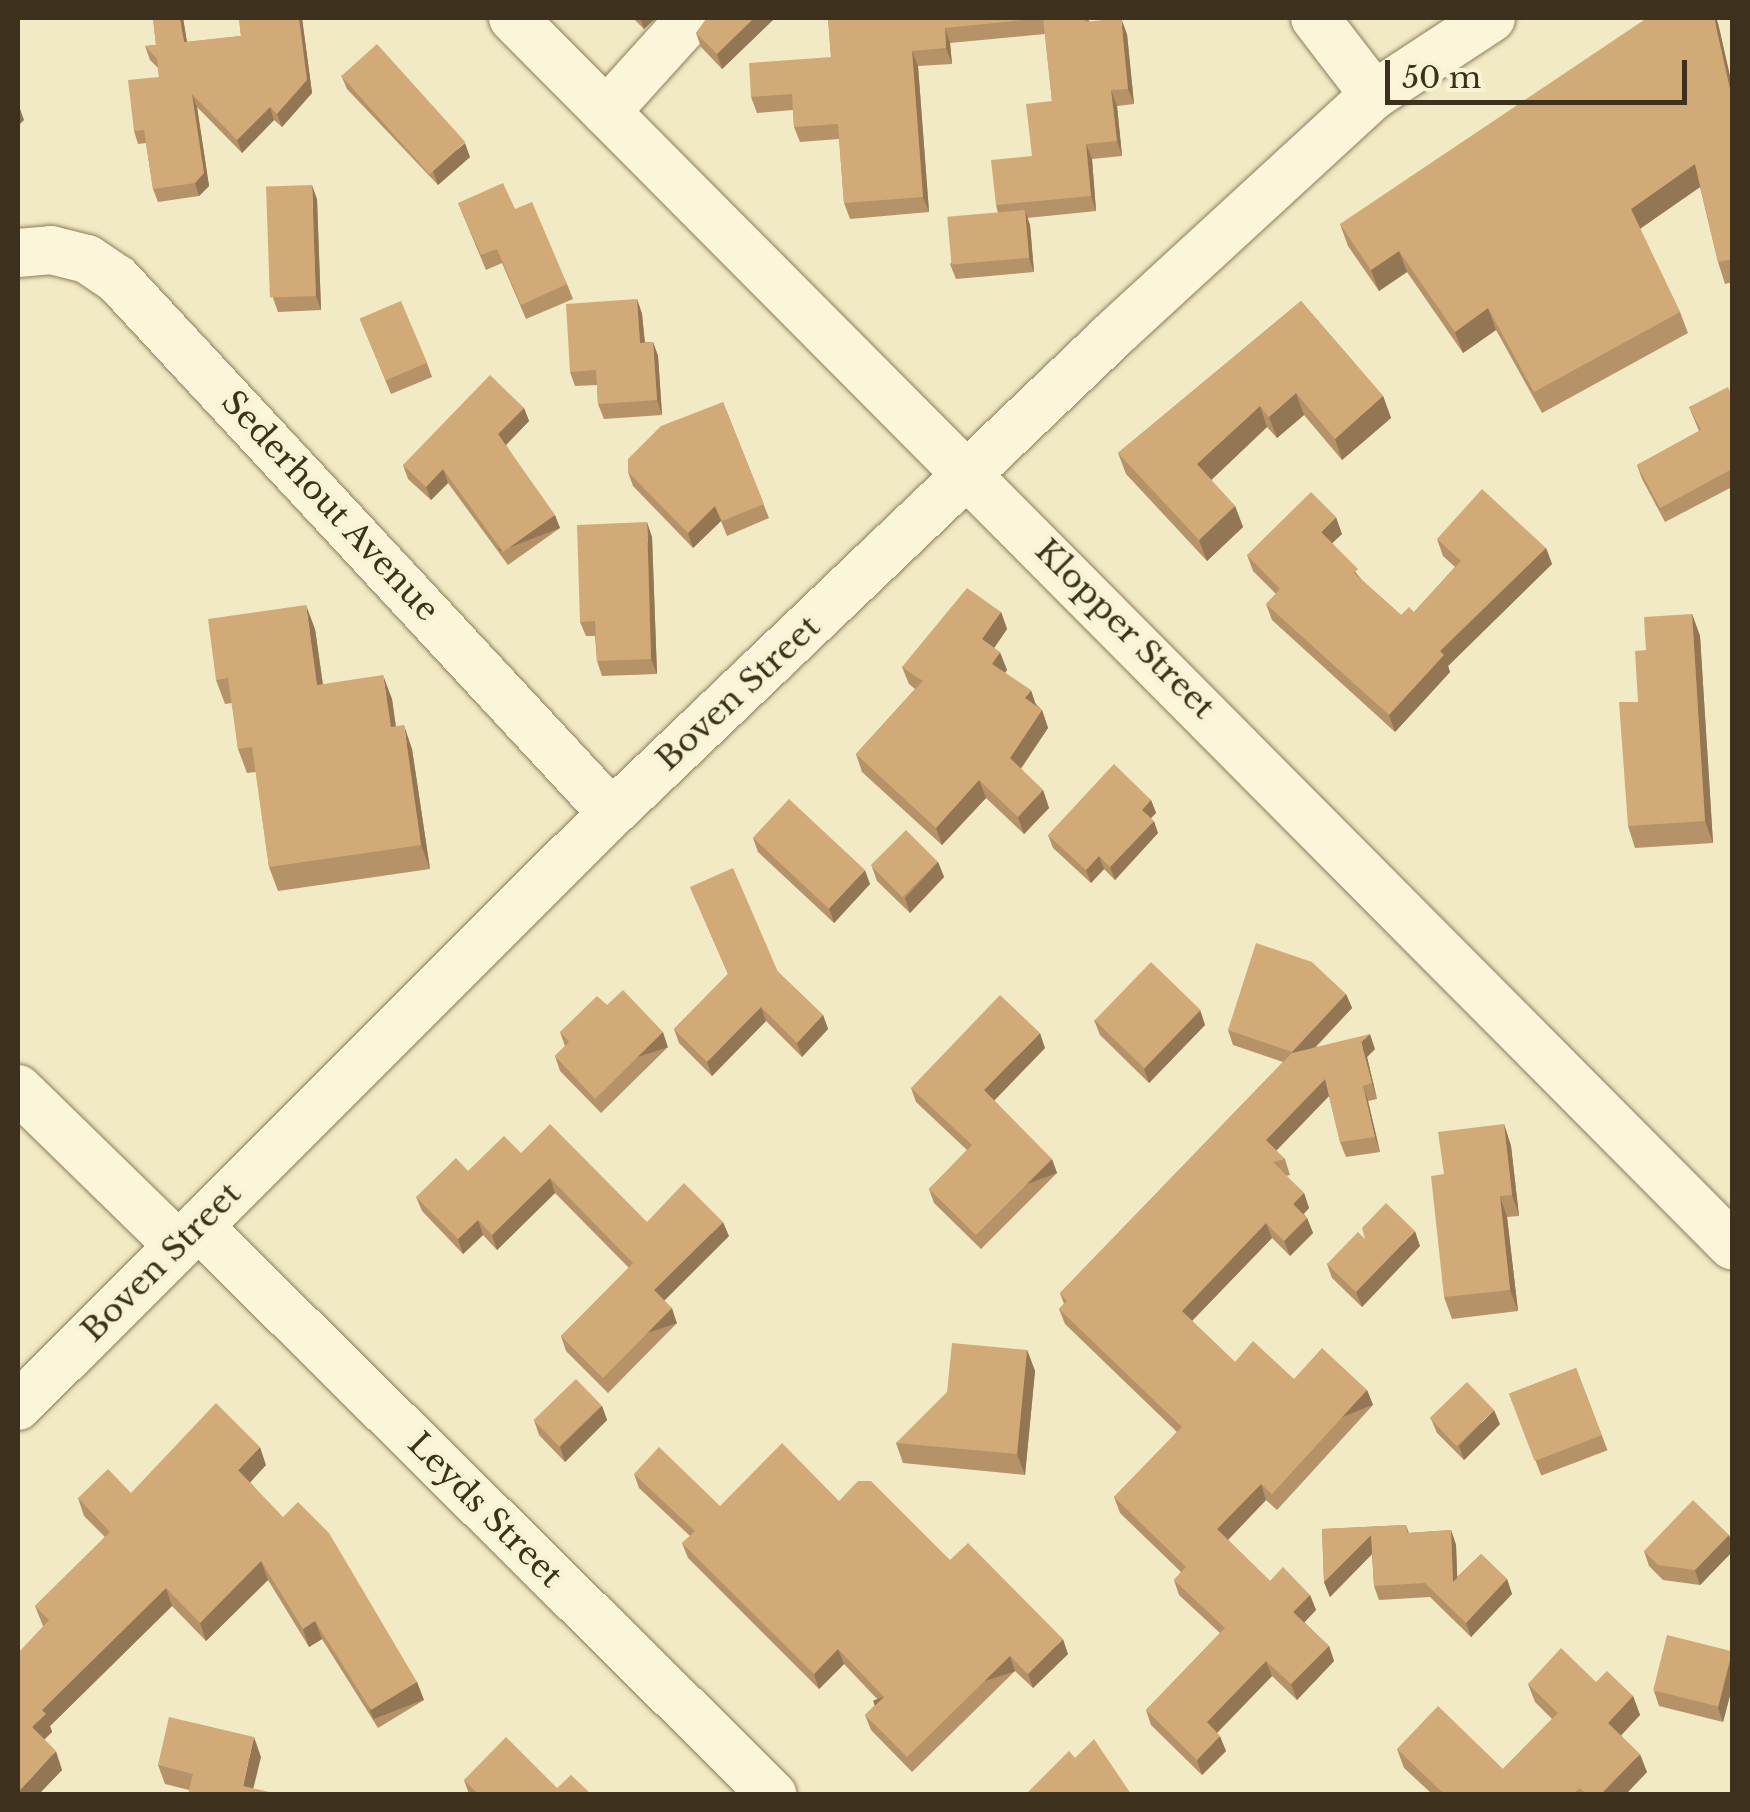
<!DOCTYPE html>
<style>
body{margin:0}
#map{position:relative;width:1750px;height:1812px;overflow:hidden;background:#f1eac5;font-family:"Libre Baskerville",serif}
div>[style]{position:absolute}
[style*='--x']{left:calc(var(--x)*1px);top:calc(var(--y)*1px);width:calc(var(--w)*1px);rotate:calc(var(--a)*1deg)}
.roads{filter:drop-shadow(0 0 2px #8e7d59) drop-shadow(0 0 2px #8e7d59)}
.street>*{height:48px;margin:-24px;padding:0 24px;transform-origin:24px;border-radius:24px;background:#fbf6d9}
.wall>*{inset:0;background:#b59267;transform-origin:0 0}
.shaded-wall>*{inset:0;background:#937754;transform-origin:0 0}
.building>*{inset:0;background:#d2aa78;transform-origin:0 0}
span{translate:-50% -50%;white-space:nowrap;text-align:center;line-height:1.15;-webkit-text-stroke:8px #f8f3d5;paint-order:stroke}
.street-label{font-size:32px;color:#3d311e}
.frame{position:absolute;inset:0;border:20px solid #3d311e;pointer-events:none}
.scale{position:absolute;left:1385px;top:60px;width:302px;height:45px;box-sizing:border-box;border:5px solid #3d311e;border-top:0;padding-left:12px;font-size:30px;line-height:35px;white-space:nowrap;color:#3d311e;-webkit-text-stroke:8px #f8f3d5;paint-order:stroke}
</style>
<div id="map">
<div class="roads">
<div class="street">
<i style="--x:513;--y:18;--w:1730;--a:45.19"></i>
<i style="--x:1315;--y:18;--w:97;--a:52.5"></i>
<i style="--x:606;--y:112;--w:127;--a:-47.9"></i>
<i style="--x:18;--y:253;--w:33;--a:-5"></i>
<i style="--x:51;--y:250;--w:37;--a:14"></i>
<i style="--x:87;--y:259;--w:36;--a:34"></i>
<i style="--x:117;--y:279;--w:728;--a:47.17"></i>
<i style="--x:18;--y:1089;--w:223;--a:44.3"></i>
<i style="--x:198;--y:1226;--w:808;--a:44.7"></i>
<i style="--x:18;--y:1406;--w:839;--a:-44.95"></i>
<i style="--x:612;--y:813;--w:697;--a:-43.66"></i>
<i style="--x:1116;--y:332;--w:350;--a:-42.6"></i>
<i style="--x:1374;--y:95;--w:140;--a:-33.3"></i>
</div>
</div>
<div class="wall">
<i style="clip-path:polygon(153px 18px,183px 18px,187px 42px,241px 36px,239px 18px,302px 18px,312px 93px,282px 127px,274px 120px,242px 153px,197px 107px,209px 186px,199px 196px,158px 202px,153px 189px,146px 143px,138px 144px,134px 131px,159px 77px,158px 68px,150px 60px,145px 46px,156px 45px)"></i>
<i style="clip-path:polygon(633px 18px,656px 18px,644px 29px)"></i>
<i style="clip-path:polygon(707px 18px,775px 18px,722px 69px,701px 47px,696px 33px)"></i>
<i style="clip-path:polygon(828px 18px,1089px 18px,1089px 21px,1127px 34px,1134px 104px,1117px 106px,1122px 156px,1092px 159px,1096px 211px,1027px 218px,1030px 225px,1034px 272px,956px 279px,950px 264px,998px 213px,996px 205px,1032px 156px,1052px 101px,1045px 34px,950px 43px,952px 64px,918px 66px,929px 212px,850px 219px,844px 203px,839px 139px,800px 142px,794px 127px,793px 110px,757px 113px,751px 97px,831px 57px)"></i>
<i style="clip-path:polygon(1718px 23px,1732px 85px,1732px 282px,1725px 284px,1718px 262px,1700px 187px,1640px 229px,1680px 312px,1688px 333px,1542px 413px,1496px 330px,1463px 353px,1407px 272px,1379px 291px,1348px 246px,1340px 224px)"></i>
<i style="clip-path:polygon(341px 75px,470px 157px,438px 185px,347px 89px)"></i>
<i style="clip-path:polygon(317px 199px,321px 310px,278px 312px,273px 298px)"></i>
<i style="clip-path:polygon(458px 203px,515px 209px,567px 284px,573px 299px,526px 319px,502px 263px,486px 270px)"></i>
<i style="clip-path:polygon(637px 299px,642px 314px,645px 342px,653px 342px,658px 356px,662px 415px,604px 419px,598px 404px,597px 385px,575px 386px,570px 372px)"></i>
<i style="clip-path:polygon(1301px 301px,1383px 396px,1391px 418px,1342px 460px,1304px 415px,1277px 438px,1267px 427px,1211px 480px,1235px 506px,1243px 527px,1207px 561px,1126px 474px,1118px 453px)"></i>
<i style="clip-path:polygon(360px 319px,427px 363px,432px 377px,391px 394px)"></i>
<i style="clip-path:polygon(1732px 396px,1732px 487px,1665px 522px,1642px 479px,1637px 465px,1699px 431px,1689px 407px)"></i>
<i style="clip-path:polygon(723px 402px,769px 518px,727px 536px,721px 521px,693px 548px,633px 486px,628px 472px)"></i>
<i style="clip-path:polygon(524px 408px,529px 421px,506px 445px,560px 528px,508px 565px,448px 483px,431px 500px,408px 479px,403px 465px)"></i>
<i style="clip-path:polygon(1342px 534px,1332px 543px,1362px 580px,1401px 615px,1414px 612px,1455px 567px,1443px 556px,1437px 539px,1546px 548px,1552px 564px,1448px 666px,1450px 672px,1395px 732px,1272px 620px,1266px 604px,1276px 594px,1253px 571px,1247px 555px)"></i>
<i style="clip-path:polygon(652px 537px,657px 674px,602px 676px,597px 661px,595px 636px,586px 636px,580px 622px)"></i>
<i style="clip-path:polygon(1001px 612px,1007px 629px,994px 648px,1007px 670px,1005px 673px,1042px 710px,1048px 728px,1021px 769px,1043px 790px,1049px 808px,1024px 834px,986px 798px,942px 845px,862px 772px,856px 754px,915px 689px,909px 684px,902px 667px)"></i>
<i style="clip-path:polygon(1692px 614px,1700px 636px,1713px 843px,1635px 848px,1628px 826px,1638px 702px,1646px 650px)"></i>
<i style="clip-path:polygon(315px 629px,323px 684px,392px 699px,396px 727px,412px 749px,430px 869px,278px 891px,269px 867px,256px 772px,247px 773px,238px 749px,232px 703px,225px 704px,216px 680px)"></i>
<i style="clip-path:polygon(1151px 800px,1156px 813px,1151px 818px,1158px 833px,1115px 880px,1104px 869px,1091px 883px,1053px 848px,1048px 835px)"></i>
<i style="clip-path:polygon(753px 838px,870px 884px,834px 923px,758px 852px)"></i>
<i style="clip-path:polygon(938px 862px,944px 877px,910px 913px,877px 881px,872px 867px)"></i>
<i style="clip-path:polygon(690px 887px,823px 1015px,828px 1029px,802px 1057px,766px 1021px,712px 1076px,679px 1043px,674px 1029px,728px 974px)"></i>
<i style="clip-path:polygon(1346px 994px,1352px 1008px,1316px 1047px,1375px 1049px,1367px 1057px,1377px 1099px,1368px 1101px,1380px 1152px,1346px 1157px,1340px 1142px,1329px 1096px,1276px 1151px,1285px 1159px,1290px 1175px,1286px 1176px,1304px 1193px,1309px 1208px,1304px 1214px,1307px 1218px,1313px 1233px,1290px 1256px,1272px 1238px,1192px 1321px,1235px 1362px,1294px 1379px,1367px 1390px,1373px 1405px,1277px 1510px,1266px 1500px,1228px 1540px,1270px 1581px,1310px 1595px,1316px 1610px,1304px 1622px,1329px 1646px,1334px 1661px,1297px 1700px,1272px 1676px,1217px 1733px,1226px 1751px,1202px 1775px,1151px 1725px,1146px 1710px,1220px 1633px,1179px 1595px,1174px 1580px,1181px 1572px,1120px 1513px,1114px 1497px,1177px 1432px,1065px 1324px,1059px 1309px,1064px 1304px,1060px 1293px,1283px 1062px,1233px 1045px,1228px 1030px)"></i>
<i style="clip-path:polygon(607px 1005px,668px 1047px,601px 1113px,560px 1071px,555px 1056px,565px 1046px,560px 1032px)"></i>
<i style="clip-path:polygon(1200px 1010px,1205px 1025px,1149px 1083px,1100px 1035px,1094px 1020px)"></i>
<i style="clip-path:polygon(1045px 1048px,994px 1100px,1057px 1173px,981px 1249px,934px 1203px,929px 1189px,967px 1150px,916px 1102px,911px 1088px)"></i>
<i style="clip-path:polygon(1504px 1124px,1511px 1146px,1519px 1216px,1507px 1217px,1518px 1311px,1452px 1319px,1444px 1297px,1444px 1174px)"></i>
<i style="clip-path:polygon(521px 1153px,647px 1222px,729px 1236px,664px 1300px,677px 1323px,608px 1393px,566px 1351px,561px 1336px,629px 1268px,555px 1193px,497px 1250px,483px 1235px,463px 1254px,422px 1211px,416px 1197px,468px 1171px)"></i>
<i style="clip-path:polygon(1365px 1239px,1420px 1246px,1362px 1307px,1332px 1278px,1327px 1264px)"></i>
<i style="clip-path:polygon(1027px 1350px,1035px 1371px,1025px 1475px,903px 1463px,896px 1443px)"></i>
<i style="left:1576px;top:1368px;width:88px;height:71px;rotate:69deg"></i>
<i style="clip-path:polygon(602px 1406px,607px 1420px,565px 1462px,539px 1435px,534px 1420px)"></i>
<i style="clip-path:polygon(1431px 1419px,1500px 1424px,1464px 1460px,1437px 1433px)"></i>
<i style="clip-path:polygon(266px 1465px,250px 1482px,417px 1682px,424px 1700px,378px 1728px,322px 1639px,309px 1647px,268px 1580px,206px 1641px,172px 1606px,50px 1726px,52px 1732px,44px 1740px,62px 1770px,39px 1794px,43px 1626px,35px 1606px,105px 1537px,84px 1516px,78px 1498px,131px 1493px)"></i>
<i style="clip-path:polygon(634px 1474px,720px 1506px,839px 1501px,950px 1560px,1068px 1654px,1033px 1688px,1015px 1671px,912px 1772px,871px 1730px,865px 1715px,879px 1701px,844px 1664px,819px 1689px,688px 1558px,682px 1543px,690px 1536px,639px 1488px)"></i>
<i style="clip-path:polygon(1406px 1525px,1409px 1533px,1451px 1530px,1456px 1545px,1457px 1577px,1481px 1554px,1507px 1579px,1512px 1594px,1471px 1637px,1430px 1597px,1379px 1600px,1374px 1586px,1372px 1554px,1330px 1597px,1324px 1582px,1322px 1529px)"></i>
<i style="clip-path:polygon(1729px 1535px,1732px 1546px,1732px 1552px,1700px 1585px,1663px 1580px,1649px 1566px,1644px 1551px)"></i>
<i style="clip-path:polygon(1732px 1651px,1732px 1688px,1723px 1722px,1659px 1706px,1654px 1691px)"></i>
<i style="clip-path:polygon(1596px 1682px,1633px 1696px,1640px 1715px,1621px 1735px,1647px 1772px,1626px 1794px,1432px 1794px,1404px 1768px,1397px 1749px,1503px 1769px,1552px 1719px,1535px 1702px,1528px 1684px)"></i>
<i style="clip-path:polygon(261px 1757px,189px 1790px,165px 1784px,158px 1765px)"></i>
<i style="clip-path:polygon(464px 1780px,557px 1788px,591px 1794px,469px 1794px)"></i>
</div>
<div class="shaded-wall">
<i style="clip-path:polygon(180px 18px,183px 18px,189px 55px,184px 42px)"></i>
<i style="clip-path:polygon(299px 18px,302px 18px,312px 93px,282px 127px,277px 114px)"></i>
<i style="clip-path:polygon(640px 18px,656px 18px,644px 29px)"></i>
<i style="clip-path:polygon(754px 18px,775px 18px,722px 69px,717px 54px)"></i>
<i style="clip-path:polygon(1121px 18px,1127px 34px,1134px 104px,1128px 89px)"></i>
<i style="clip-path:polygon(1714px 18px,1716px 18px,1718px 23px,1732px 85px,1732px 98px)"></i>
<i style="clip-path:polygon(945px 28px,950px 43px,952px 64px,946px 48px)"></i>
<i style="clip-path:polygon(912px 51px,918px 66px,929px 212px,923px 197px)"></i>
<i style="clip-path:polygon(1111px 90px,1117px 106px,1122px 156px,1117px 141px)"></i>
<i style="clip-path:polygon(192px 94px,197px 107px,209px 186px,199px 196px,195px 183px)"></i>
<i style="clip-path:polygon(18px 103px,24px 120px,18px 126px)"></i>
<i style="clip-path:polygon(270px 107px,274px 120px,242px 153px,237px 140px)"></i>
<i style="clip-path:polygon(465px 143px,470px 157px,438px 185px,433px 171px)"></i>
<i style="clip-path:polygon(1086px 144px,1092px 159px,1096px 211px,1091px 196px)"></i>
<i style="clip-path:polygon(1695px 164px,1703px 185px,1638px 230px,1631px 209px)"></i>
<i style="clip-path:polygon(312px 185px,317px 199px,321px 310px,316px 296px)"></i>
<i style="clip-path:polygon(1025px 210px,1030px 225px,1034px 272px,1029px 258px)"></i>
<i style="clip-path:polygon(1399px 251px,1407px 272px,1379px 291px,1371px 270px)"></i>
<i style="clip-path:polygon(637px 299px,642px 314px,646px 357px,640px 343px)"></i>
<i style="clip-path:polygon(1488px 308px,1496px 330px,1463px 353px,1455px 332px)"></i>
<i style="clip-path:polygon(653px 342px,658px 356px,662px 415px,657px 400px)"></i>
<i style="clip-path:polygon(1296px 393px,1304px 415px,1277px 438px,1269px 417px)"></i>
<i style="clip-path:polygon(1383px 396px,1391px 418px,1342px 460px,1335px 439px)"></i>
<i style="clip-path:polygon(1260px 406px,1267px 427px,1205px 486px,1197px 464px)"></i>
<i style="clip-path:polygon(524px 408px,529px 421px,503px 448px,498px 434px)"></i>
<i style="clip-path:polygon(443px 469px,448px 483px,431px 500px,426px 487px)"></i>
<i style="clip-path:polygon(715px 506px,721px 521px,693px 548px,688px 533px)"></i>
<i style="clip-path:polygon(1235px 506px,1243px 527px,1207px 561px,1199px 540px)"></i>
<i style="left:555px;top:515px;width:14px;height:64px;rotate:69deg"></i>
<i style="clip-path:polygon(1336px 517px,1342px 534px,1327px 548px,1321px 532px)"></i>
<i style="clip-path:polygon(647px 522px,652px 537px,657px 674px,651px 659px)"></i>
<i style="clip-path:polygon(1546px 548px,1552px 564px,1448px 666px,1450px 672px,1395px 732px,1389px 715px,1440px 651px)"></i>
<i style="clip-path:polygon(306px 605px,315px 629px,326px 708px,317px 685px)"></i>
<i style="clip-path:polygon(1001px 612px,1007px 629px,988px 657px,982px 639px)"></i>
<i style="clip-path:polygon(1692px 614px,1700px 636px,1713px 843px,1705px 821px)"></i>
<i style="clip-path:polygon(1000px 652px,1007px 670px,999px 681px,992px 664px)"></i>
<i style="clip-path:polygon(383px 675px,392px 699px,399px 751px,391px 727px)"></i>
<i style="clip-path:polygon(1031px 690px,1037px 708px,1025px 698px)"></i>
<i style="clip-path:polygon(1042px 710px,1048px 728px,1016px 775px,1010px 758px)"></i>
<i style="clip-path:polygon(404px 725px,412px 749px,430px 869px,421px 845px)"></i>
<i style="clip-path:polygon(979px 780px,986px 798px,942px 845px,936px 828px)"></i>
<i style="clip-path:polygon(1043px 790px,1049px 808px,1024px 834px,1018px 817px)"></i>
<i style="clip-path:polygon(1151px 800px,1156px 813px,1147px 822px,1142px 810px)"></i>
<i style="clip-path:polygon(1154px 821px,1158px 833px,1115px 880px,1110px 867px)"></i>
<i style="clip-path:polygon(1099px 856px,1104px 869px,1091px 883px,1086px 870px)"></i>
<i style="clip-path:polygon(938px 862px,944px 877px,910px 913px,905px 898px)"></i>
<i style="clip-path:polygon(865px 870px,870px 884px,834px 923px,829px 908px)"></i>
<i style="clip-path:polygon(1346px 994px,1352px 1008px,1297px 1066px,1292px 1052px)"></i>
<i style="clip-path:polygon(761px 1007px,766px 1021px,712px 1076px,707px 1062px)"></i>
<i style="clip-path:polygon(1200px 1010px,1205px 1025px,1149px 1083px,1144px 1069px)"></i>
<i style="clip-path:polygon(823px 1015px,828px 1029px,802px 1057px,797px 1043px)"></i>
<i style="left:663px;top:1032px;width:16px;height:95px;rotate:72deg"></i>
<i style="clip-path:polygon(1040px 1033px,1045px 1048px,990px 1105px,984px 1090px)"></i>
<i style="clip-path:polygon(1370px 1034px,1375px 1049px,1367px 1057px,1377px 1099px,1372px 1083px,1361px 1042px)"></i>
<i style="clip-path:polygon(1325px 1079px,1330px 1095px,1271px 1156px,1266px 1140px)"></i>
<i style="clip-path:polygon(1363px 1086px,1368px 1101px,1380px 1152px,1375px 1137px)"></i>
<i style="clip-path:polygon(1504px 1124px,1511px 1146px,1519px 1216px,1512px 1195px)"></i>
<i style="left:1052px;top:1159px;width:15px;height:107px;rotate:70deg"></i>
<i style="clip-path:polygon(550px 1178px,555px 1193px,497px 1250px,492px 1235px)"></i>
<i style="clip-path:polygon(1304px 1193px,1309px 1208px,1298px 1219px,1293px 1204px)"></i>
<i style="clip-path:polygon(1500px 1196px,1507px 1217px,1518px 1311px,1510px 1290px)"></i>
<i style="clip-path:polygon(1307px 1218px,1313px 1233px,1290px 1256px,1284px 1241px)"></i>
<i style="clip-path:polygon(478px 1220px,483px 1235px,463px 1254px,458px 1239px)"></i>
<i style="clip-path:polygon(723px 1222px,729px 1236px,660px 1305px,654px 1290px)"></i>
<i style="clip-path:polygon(1266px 1223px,1272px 1238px,1187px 1326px,1182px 1311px)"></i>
<i style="clip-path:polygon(1415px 1231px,1420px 1246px,1362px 1307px,1356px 1292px)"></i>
<i style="left:672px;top:1308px;width:16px;height:98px;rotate:72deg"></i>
<i style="clip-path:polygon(1027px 1350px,1035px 1371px,1025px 1475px,1017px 1454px)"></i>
<i style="left:1367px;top:1390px;width:16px;height:141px;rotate:68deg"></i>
<i style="clip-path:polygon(602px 1406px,607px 1420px,565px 1462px,560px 1447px)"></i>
<i style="clip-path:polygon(1494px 1410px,1500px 1424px,1464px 1460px,1459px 1446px)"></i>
<i style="clip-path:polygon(260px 1447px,266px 1465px,245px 1488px,238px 1470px)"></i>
<i style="clip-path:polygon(1261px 1484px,1266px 1500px,1223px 1545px,1217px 1529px)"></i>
<i style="clip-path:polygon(1451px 1530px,1456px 1545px,1458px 1596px,1453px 1582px)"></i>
<i style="clip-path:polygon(1371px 1535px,1376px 1550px,1330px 1597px,1324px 1582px)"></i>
<i style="clip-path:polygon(1729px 1535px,1732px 1546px,1732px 1552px,1700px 1585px,1695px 1570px)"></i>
<i style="clip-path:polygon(261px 1561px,268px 1580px,206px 1641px,200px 1623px)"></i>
<i style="clip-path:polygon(1507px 1579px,1512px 1594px,1471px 1637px,1466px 1623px)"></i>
<i style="clip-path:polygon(166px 1588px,172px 1606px,50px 1726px,52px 1732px,38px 1745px,32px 1727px,42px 1710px)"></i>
<i style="clip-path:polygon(1310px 1595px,1316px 1610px,1299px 1628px,1293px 1612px)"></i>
<i style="clip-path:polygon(315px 1621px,322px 1639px,309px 1647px,303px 1629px)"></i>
<i style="clip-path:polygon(1063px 1639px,1068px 1654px,1033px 1688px,1028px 1674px)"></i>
<i style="clip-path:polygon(1329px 1646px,1334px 1661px,1297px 1700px,1291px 1684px)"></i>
<i style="clip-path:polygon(838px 1649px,844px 1664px,819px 1689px,814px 1674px)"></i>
<i style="clip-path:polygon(1732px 1654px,1732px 1688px,1723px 1722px,1718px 1708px)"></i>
<i style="left:1010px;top:1656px;width:16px;height:144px;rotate:72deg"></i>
<i style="clip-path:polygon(1266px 1661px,1272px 1676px,1212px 1738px,1207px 1722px)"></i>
<i style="left:417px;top:1682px;width:19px;height:54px;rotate:69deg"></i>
<i style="clip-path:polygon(1633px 1696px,1640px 1715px,1615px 1742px,1608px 1723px)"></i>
<i style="clip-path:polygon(1220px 1736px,1226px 1751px,1202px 1775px,1197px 1760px)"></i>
<i style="clip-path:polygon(254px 1737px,261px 1757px,252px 1794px,243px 1786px)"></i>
<i style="clip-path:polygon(56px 1751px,62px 1770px,39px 1794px,18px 1794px,18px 1792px)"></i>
<i style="clip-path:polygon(1640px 1754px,1647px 1772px,1626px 1794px,1601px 1794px)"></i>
</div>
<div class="building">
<i style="clip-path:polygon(153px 18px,180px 18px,184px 42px,241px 36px,239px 18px,299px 18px,307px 80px,277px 114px,270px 107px,237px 140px,192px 94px,204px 173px,195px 183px,153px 189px,144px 130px,134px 131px,128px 80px,159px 77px,157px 59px,145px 46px,156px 45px)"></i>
<i style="clip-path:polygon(707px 18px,754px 18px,717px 54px,696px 33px)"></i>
<i style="clip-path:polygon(828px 18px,1085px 18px,1085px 22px,1121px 18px,1128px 89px,1111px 90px,1117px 141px,1086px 144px,1091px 196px,996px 205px,991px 160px,1032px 156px,1026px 104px,1052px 101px,1043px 18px,945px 28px,946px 48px,912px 51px,923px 197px,844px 203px,838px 124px,794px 127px,792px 94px,751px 97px,749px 63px,831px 57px)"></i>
<i style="clip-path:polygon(1647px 18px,1714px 18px,1732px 98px,1732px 259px,1718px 262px,1695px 164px,1631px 209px,1680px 312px,1534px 392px,1488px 308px,1455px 332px,1399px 251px,1371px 270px,1340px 224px)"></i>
<i style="left:377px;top:44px;width:132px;height:48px;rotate:48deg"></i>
<i style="clip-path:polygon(503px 183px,515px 209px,532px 202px,567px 284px,521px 305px,497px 249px,481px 255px,458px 203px)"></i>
<i style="left:312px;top:185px;width:111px;height:46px;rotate:88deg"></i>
<i style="left:1025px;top:210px;width:48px;height:78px;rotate:85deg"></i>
<i style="clip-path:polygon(637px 299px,640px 343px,653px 342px,657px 400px,598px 404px,596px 370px,570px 372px,566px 304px)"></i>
<i style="left:401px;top:301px;width:67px;height:45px;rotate:67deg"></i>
<i style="clip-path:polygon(1301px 301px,1383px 396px,1335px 439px,1296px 393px,1269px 417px,1260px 406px,1197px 464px,1235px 506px,1199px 540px,1118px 453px)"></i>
<i style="clip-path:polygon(490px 375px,524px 408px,498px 434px,555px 515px,503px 552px,443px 469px,426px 487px,403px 465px)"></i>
<i style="clip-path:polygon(1728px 387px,1732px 396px,1732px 469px,1660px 508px,1637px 465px,1701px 430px,1689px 407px)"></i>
<i style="clip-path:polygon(723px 402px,764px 504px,722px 521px,715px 506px,688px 533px,628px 472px,628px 459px,661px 426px)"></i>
<i style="clip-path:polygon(1482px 489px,1546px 548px,1440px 651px,1444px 655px,1389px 715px,1266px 604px,1280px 589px,1247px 555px,1311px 492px,1336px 517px,1321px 532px,1358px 569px,1354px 573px,1401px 615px,1409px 607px,1414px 612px,1461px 561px,1437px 539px)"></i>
<i style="clip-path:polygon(647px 522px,651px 659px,597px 661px,595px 621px,580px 622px,577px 525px)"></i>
<i style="clip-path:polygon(967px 588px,1001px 612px,982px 639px,1000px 652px,992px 664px,1031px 690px,1025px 698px,1042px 710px,1010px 758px,1043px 790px,1018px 817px,979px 780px,936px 828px,856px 754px,923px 681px,902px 667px)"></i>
<i style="clip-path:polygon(306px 605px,317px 685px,383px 675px,391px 727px,404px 725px,421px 845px,269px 867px,252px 747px,238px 749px,228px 678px,216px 680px,208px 619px)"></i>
<i style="clip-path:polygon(1692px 614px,1705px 821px,1628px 826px,1619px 702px,1638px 702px,1635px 651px,1646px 650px,1644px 617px)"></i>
<i style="clip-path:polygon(1114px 764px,1151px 800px,1142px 810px,1154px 821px,1110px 867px,1099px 856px,1086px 870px,1048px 835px)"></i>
<i style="left:789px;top:799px;width:104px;height:53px;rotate:43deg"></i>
<i style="left:906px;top:830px;width:45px;height:50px;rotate:45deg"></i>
<i style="clip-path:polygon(733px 868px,778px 972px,823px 1015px,797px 1043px,761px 1007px,707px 1062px,674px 1029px,728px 974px,690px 887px)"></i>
<i style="clip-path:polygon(1256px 943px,1312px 962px,1346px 994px,1292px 1052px,1228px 1030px)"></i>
<i style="left:1151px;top:962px;width:69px;height:81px;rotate:44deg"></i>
<i style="clip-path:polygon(623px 990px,663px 1032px,595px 1099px,555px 1056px,569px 1042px,560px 1032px,597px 996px,607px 1005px)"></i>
<i style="clip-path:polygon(1000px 995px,1040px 1033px,984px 1090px,1052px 1159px,976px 1235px,929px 1189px,972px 1145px,911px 1088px)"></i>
<i style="clip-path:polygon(1370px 1034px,1361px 1042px,1372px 1083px,1363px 1086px,1375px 1137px,1340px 1142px,1325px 1079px,1266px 1140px,1285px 1159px,1273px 1162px,1304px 1193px,1293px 1204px,1307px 1218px,1284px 1241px,1266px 1223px,1182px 1311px,1235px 1362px,1253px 1341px,1294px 1379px,1322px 1348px,1367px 1390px,1272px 1494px,1261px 1484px,1217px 1529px,1270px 1581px,1283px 1567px,1310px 1595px,1293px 1612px,1329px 1646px,1291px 1684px,1266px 1661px,1207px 1722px,1220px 1736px,1197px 1760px,1146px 1710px,1225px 1628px,1174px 1580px,1186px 1567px,1114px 1497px,1182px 1427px,1059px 1309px,1067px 1301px,1060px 1293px,1292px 1053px)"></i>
<i style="clip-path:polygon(550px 1124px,647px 1222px,684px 1183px,723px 1222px,654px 1290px,672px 1308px,603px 1378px,561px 1336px,633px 1263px,550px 1178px,492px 1235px,478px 1220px,458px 1239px,416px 1197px,456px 1158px,468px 1171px,504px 1136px,521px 1153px)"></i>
<i style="clip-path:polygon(1504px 1124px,1512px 1195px,1500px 1196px,1510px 1290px,1444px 1297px,1431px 1176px,1444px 1174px,1438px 1132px)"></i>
<i style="clip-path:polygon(1386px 1203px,1415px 1231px,1356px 1292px,1327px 1264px,1358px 1232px,1365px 1239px,1362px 1228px)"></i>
<i style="clip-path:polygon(952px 1343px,1027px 1350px,1017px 1454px,896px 1443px,947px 1392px)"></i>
<i style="left:1576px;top:1368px;width:72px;height:72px;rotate:69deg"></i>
<i style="left:576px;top:1379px;width:37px;height:59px;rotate:46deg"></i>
<i style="left:1467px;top:1382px;width:39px;height:52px;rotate:46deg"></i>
<i style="clip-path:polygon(216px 1403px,260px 1447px,238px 1470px,283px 1517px,298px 1502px,329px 1533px,417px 1682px,371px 1710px,315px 1621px,303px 1629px,261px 1561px,200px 1623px,166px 1588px,42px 1710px,46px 1714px,32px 1727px,56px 1751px,18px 1792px,18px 1653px,49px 1620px,35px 1606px,110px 1532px,78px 1498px,108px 1469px,131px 1493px)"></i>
<i style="clip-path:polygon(782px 1443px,839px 1501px,858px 1481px,871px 1481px,950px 1560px,968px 1543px,1063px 1639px,1028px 1674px,1010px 1656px,907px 1757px,865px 1715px,884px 1697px,838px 1649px,814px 1674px,682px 1543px,695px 1531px,634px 1474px,659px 1447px,720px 1506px)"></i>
<i style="clip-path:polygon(1693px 1500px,1729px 1535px,1695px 1570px,1658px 1565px,1644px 1551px)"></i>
<i style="clip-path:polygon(1406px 1525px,1407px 1533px,1451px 1530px,1453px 1582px,1481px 1554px,1507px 1579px,1466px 1623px,1425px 1583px,1374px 1586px,1371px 1535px,1324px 1582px,1322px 1529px)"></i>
<i style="left:1667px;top:1635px;width:67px;height:57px;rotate:14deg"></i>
<i style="clip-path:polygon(1561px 1648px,1596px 1682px,1607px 1671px,1633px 1696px,1608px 1723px,1640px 1754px,1601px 1794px,1586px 1794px,1580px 1788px,1573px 1794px,1444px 1794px,1397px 1749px,1438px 1706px,1503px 1769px,1558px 1713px,1528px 1684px)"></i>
<i style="clip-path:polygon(169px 1717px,254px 1737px,243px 1786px,278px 1794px,188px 1794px,193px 1774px,158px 1765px)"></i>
<i style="clip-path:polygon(506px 1737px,557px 1788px,571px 1775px,591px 1794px,478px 1794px,464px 1780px)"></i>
<i style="clip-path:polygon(1094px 1739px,1131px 1794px,1026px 1794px,1069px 1751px,1075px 1758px)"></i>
</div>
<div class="street-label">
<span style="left:330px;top:506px;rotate:47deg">Sederhout Avenue</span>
<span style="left:1125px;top:629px;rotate:45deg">Klopper Street</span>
<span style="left:738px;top:693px;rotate:-43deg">Boven Street</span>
<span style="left:161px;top:1262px;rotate:-45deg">Boven Street</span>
<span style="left:485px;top:1510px;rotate:45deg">Leyds Street</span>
</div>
<div class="frame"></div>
<div class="scale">50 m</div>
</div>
